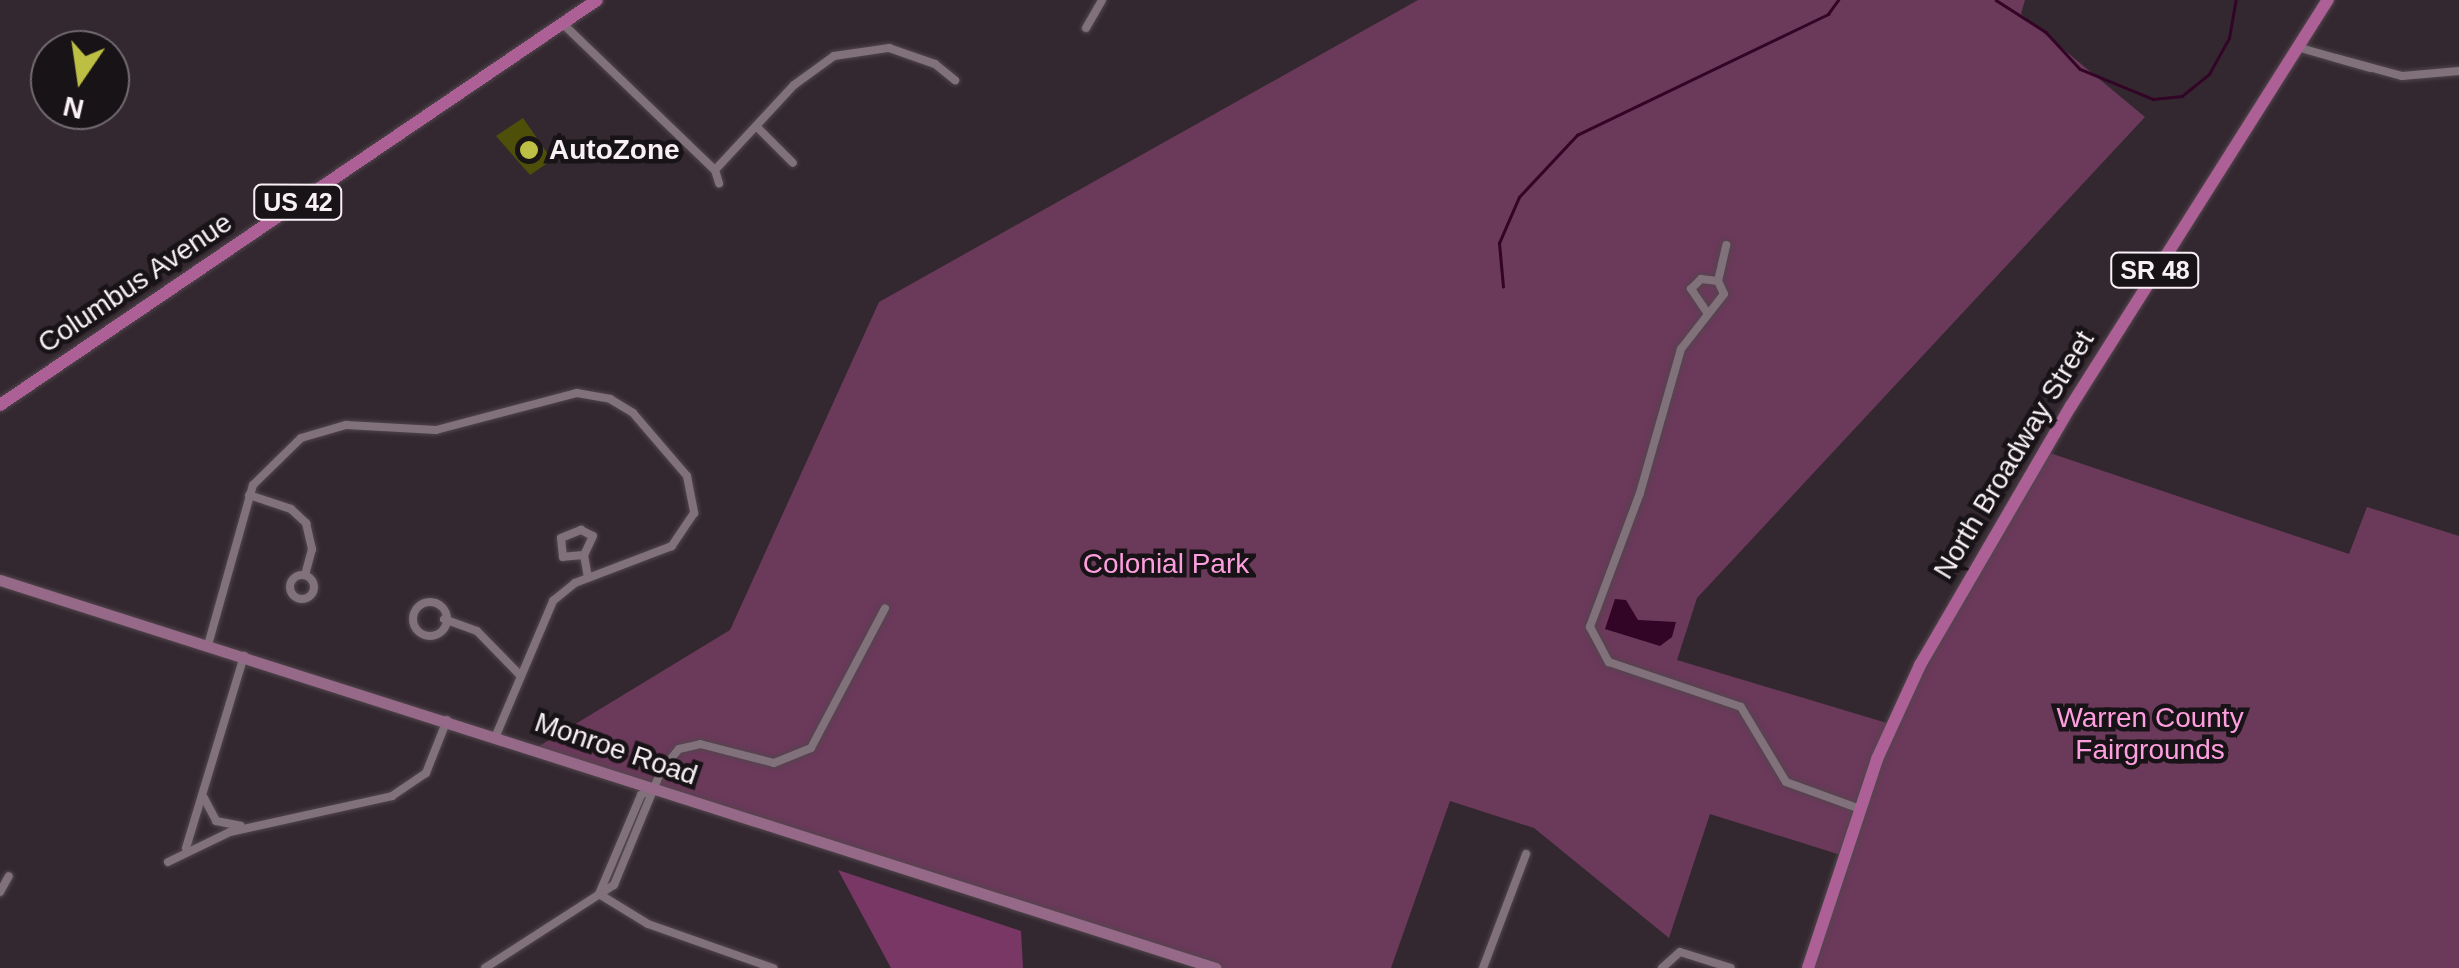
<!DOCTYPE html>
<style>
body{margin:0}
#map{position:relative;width:2459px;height:968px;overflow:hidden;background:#342830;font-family:Helvetica,sans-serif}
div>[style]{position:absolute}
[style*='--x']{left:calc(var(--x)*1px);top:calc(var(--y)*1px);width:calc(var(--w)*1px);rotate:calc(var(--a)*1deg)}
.green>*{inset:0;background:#6b395a}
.forest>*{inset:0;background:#783764}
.water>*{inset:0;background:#320426}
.stream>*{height:2.5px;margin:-1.25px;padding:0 1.25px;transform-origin:1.25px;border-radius:1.25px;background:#320426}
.building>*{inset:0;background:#4e500a}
.roads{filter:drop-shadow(0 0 2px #51464d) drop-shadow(0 0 2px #51464d)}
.street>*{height:8px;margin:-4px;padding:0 4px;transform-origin:4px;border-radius:4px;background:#80717a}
.street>.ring{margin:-4px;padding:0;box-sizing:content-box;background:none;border:8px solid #80717a;border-radius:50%}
.secondary>*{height:11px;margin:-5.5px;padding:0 5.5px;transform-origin:5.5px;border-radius:5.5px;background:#966988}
.primary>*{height:12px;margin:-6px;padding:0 6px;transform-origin:6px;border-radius:6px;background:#ad6096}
.dots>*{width:28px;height:28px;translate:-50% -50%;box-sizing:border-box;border:5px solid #181316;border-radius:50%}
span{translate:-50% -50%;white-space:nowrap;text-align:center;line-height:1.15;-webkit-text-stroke:9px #181316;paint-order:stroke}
.shield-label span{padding:2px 8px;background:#181316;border:2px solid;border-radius:8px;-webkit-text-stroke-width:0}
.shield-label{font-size:25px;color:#f9f0f5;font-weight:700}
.poi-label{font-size:28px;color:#f9f0f5;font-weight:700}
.left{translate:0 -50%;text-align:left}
.street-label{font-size:28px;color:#f9f0f5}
.park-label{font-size:28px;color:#fe9ede}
.north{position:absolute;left:30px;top:30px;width:100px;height:100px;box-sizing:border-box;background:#181316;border:2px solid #726b6f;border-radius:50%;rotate:193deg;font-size:28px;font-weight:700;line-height:40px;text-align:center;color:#f9f0f5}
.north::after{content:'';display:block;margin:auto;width:35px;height:45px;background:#bcbf44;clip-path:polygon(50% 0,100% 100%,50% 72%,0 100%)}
</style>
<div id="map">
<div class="green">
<i style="clip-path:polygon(1418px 0,2025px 0,2021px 14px,2145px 117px,1697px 598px,1677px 660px,1890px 724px,2044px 451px,2349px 554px,2367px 507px,2459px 536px,2459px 968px,1808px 968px,1844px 856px,1710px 814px,1669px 938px,1534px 828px,1450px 801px,1391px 968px,1216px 968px,536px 748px,730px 630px,879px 302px)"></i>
</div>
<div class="forest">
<i style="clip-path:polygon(838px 870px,1021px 931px,1023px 968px,891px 968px)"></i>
</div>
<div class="water">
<i style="clip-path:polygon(1615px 599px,1626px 600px,1638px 620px,1676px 622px,1672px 637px,1660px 646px,1605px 629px)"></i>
</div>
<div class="stream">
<i style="--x:1996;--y:0;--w:59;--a:32.6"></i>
<i style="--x:2046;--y:32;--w:50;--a:47.4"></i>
<i style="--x:2080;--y:69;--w:79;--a:22.3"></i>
<i style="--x:2153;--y:99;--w:29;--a:-6"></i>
<i style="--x:2182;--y:96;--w:35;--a:-39"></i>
<i style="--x:2209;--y:74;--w:41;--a:-60.9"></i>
<i style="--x:2229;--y:38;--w:39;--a:-80"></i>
<i style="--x:1503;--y:287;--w:44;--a:-95.2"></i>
<i style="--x:1499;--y:243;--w:50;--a:-66.5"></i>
<i style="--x:1519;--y:197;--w:85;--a:-46.9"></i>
<i style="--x:1577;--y:135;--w:279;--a:-25.7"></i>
<i style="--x:1828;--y:14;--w:17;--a:-54"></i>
</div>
<div class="building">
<i style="clip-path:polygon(523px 118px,552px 160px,530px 175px,496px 136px)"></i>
</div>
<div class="roads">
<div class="street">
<i style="--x:562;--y:23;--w:212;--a:43.9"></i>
<i style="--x:715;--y:170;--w:14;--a:73"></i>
<i style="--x:1086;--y:28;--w:32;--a:-60"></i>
<i style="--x:2297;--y:47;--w:76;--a:16"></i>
<i style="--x:2336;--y:58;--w:68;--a:15.3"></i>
<i style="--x:2402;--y:76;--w:57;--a:-5"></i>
<i style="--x:756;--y:126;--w:52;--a:45"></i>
<i style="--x:715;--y:170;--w:116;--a:-47.1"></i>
<i style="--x:794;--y:85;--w:49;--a:-35.9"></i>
<i style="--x:834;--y:56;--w:56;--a:-8.3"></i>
<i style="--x:889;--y:48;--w:49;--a:19.2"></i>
<i style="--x:935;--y:64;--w:26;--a:39"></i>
<i style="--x:1718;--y:281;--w:37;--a:-77"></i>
<i style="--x:1706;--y:311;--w:27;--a:-124"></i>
<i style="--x:1691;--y:289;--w:14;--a:-45"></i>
<i style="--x:1701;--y:279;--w:17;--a:7"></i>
<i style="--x:1718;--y:281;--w:14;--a:65"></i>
<i style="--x:1724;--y:294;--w:70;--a:128"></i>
<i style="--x:1681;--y:349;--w:150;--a:105.9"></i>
<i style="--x:1640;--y:493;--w:143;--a:110.5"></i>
<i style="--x:1590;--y:627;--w:40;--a:62"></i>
<i style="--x:1609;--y:662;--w:139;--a:18.8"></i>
<i style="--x:1741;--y:707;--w:87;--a:59"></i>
<i style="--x:1786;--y:782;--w:79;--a:20"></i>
<i style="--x:249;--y:495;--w:44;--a:18.4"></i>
<i style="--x:291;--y:509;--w:21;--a:43"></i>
<i style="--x:306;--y:523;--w:27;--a:77"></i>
<i style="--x:312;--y:549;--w:27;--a:105"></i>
<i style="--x:584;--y:555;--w:21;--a:175"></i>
<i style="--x:563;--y:557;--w:19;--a:-96"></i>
<i style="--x:561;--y:538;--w:22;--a:-22"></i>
<i style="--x:581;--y:530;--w:13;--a:27"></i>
<i style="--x:593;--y:536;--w:21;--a:115"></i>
<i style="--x:584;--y:555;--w:23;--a:80"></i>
<i class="ring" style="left:290px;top:575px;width:16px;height:16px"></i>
<i class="ring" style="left:413px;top:602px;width:26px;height:26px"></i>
<i style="--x:444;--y:619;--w:35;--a:20"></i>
<i style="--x:477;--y:631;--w:62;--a:45.7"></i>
<i style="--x:208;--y:645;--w:166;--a:-74.3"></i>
<i style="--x:253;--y:485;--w:67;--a:-44.4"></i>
<i style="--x:301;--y:438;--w:47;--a:-16.1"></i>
<i style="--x:346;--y:425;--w:90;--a:3.2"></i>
<i style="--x:436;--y:430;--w:146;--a:-14.7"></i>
<i style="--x:577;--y:393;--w:34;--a:10"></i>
<i style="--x:610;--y:399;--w:27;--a:31"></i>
<i style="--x:633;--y:413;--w:83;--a:49.4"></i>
<i style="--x:687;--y:476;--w:38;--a:79"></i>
<i style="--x:694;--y:513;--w:40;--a:124"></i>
<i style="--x:672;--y:546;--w:104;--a:159.1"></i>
<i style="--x:575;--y:583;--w:28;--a:141"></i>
<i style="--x:553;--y:601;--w:146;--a:113"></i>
<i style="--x:204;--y:798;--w:26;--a:62"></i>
<i style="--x:216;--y:821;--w:25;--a:11"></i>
<i style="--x:186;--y:848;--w:201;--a:-73.2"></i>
<i style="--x:168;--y:862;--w:69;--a:-25.8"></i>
<i style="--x:230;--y:832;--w:166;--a:-12.5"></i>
<i style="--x:392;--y:796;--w:41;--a:-34.1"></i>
<i style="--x:426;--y:773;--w:57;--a:-68.4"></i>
<i style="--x:0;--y:892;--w:18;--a:-61"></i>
<i style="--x:599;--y:894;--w:57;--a:31.5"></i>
<i style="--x:648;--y:924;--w:133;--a:19.4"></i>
<i style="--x:599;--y:894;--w:108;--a:-67"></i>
<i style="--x:641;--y:795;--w:13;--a:-29"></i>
<i style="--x:485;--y:968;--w:153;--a:-32.8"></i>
<i style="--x:614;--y:885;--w:123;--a:-67.6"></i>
<i style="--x:661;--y:771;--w:28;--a:-51"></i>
<i style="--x:679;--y:749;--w:22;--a:-13"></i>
<i style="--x:700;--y:744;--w:76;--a:14.4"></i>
<i style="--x:774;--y:763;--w:40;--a:-22"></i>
<i style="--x:811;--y:748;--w:158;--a:-62.1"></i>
<i style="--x:1483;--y:968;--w:122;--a:-69.3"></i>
<i style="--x:1662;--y:968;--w:24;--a:-42"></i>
<i style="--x:1680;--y:952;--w:53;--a:17.4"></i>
</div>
<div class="secondary">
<i style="--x:0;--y:580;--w:1276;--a:17.7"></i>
</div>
<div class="primary">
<i style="--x:0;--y:405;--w:721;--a:-34.15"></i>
<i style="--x:1808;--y:968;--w:220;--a:-71.7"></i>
<i style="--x:1877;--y:759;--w:103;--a:-65.4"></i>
<i style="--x:1920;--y:665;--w:300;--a:-59.8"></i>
<i style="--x:2071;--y:406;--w:481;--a:-57.7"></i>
</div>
</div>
<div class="dots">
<i style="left:529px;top:150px;background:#bcbf44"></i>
</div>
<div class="shield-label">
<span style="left:298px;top:202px">US 42</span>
<span style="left:2155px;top:270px">SR 48</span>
</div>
<div class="poi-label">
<span class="left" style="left:549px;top:150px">AutoZone</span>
</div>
<div class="street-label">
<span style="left:135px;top:283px;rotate:-34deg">Columbus Avenue</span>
<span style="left:2014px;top:455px;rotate:-59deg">North Broadway Street</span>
<span style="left:616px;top:749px;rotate:19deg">Monroe Road</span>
</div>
<div class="park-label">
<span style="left:1166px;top:564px">Colonial Park</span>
<span style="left:2150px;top:734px">Warren County<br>Fairgrounds</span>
</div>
<div class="north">N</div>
</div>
